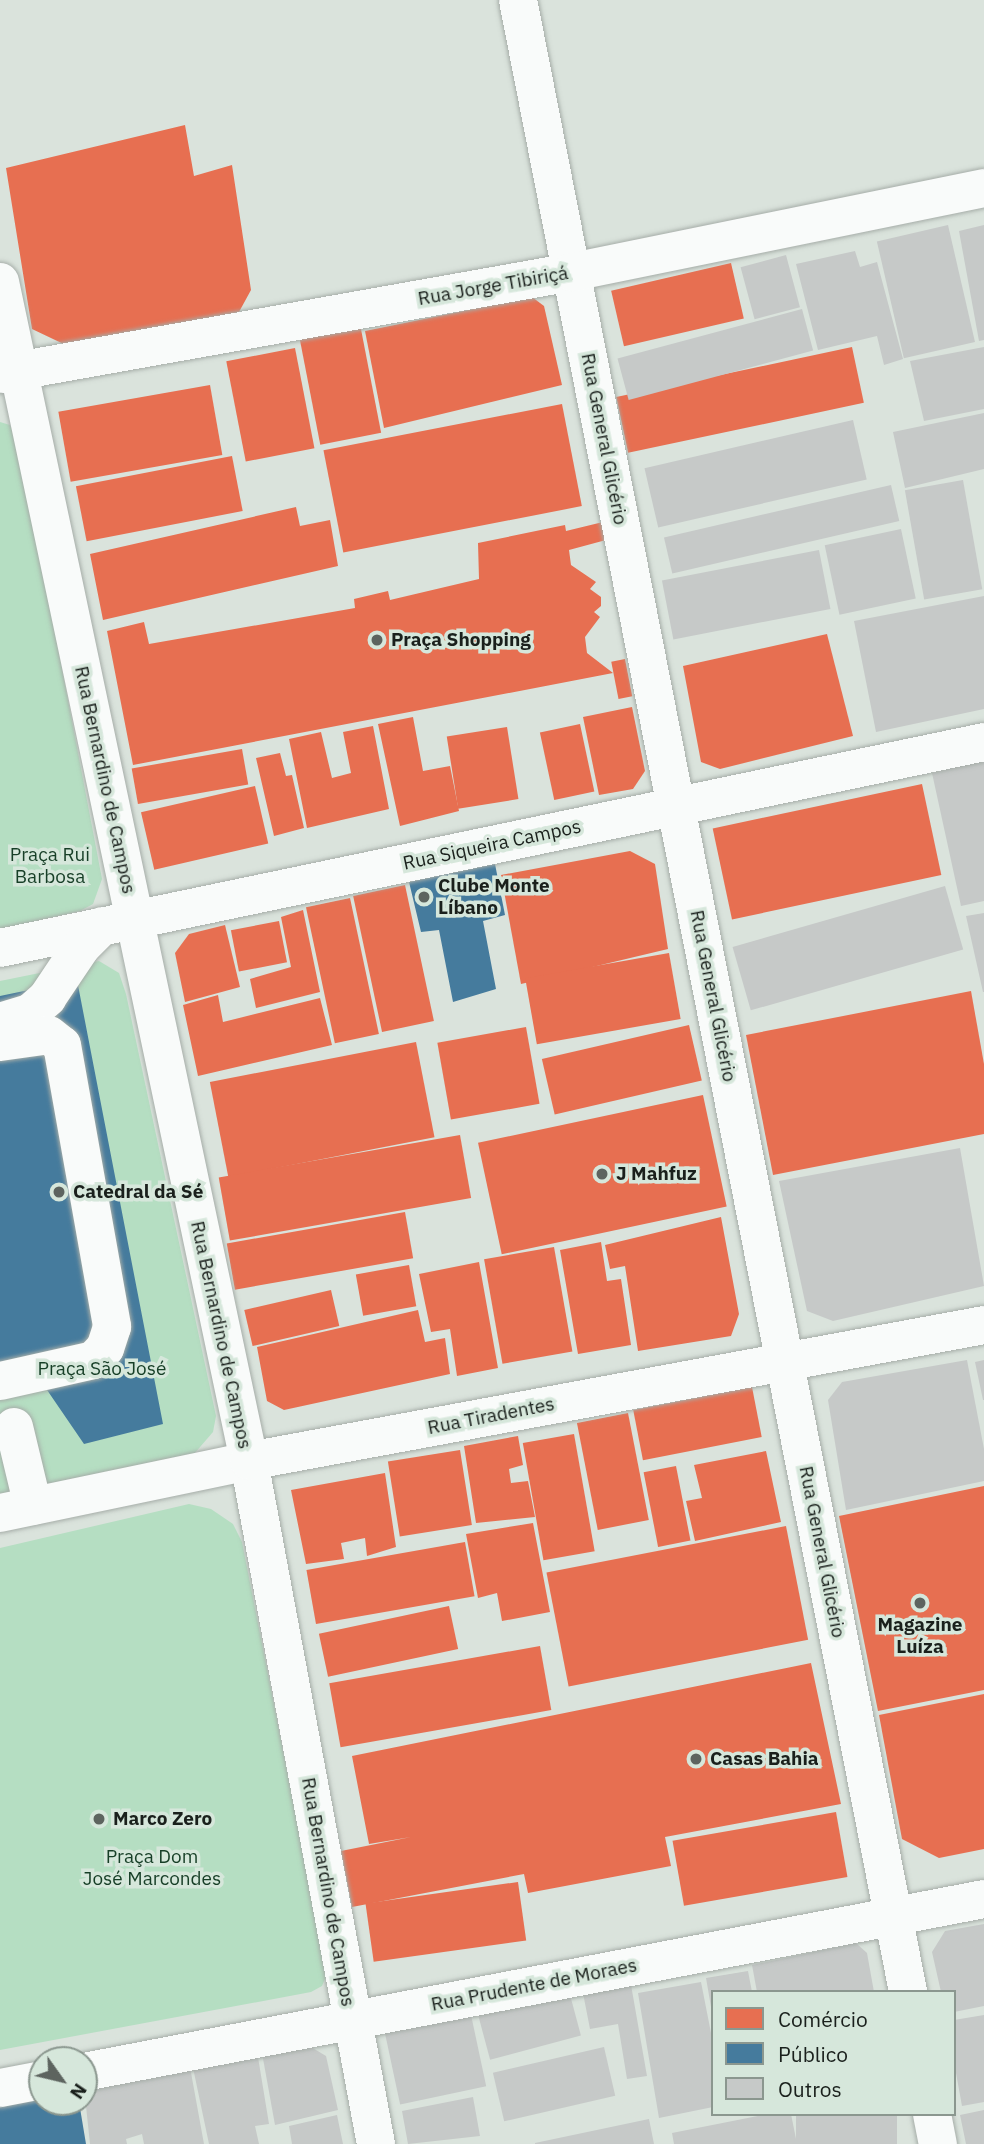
<!DOCTYPE html>
<meta charset="utf-8">
<style>
body{margin:0}
#map{position:relative;width:984px;height:2144px;overflow:hidden;background:#dae3dc;font-family:"IBM Plex Sans",sans-serif}
div>[style]{position:absolute}
[style*='--x']{left:calc(var(--x)*1px);top:calc(var(--y)*1px);width:calc(var(--w)*1px);rotate:calc(var(--a)*1deg)}
.green>*{inset:0;background:#b5dec2}
.shops>*{inset:0;background:#e76f51;transform-origin:0 0}
.public>*{inset:0;background:#457b9d}
.building>*{inset:0;background:#c6c9c8;transform-origin:0 0}
.roads{filter:drop-shadow(0 0 2px #a6ada8) drop-shadow(0 0 2px #a6ada8)}
.minor>*{height:38px;margin:-19px;padding:0 19px;transform-origin:19px;border-radius:19px;background:#f9fbfa}
.dots>*{width:19px;height:19px;translate:-50% -50%;box-sizing:border-box;border:4px solid #d6e7db;border-radius:50%}
span{translate:-50% -50%;white-space:nowrap;text-align:center;line-height:1.15;-webkit-text-stroke:7px #d6e7db;paint-order:stroke}
.street-label{font-size:19px;color:#1a201c}
.poi-label{font-size:19px;color:#1a201c;font-weight:700}
.left{translate:0 -50%;text-align:left}
.park-label{font-size:19px;color:#173f27}
.legend{position:absolute;left:711px;top:1990px;width:245px;height:126px;box-sizing:border-box;background:#d6e7db;border:2px solid #8b978f;margin:0;padding:9px 12px;list-style:none;font-size:21px;color:#1a201c}
.legend li{display:flex;align-items:center;gap:14px;height:35px}
.legend b{width:35px;border:2px solid #8b978f}
.north{position:absolute;left:28px;top:2046px;width:70px;height:70px;box-sizing:border-box;background:#d6e7db;border:2px solid #8b978f;border-radius:50%;rotate:124deg;font-size:19px;font-weight:700;line-height:28px;text-align:center;color:#1a201c}
.north::after{content:'';display:block;margin:auto;width:24px;height:32px;background:#5d645f;clip-path:polygon(50% 0,100% 100%,50% 72%,0 100%)}
</style>
<div id="map">
<div class="green">
<i style="clip-path:polygon(0 422px,10px 425px,20px 448px,102px 879px,93px 904px,80px 911px,0 929px)"></i>
<i style="clip-path:polygon(99px 961px,119px 973px,126px 994px,216px 1416px,213px 1432px,194px 1454px,0 1497px,0 981px)"></i>
<i style="clip-path:polygon(189px 1504px,211px 1509px,233px 1524px,242px 1542px,327px 1974px,322px 1986px,311px 1992px,0 2050px,0 1548px)"></i>
</div>
<div class="shops">
<i style="clip-path:polygon(185px 125px,194px 176px,232px 165px,251px 290px,239px 312px,72px 348px,32px 329px,6px 168px)"></i>
<i style="left:731px;top:263px;width:57px;height:123px;rotate:77deg"></i>
<i style="clip-path:polygon(532px 297px,544px 306px,562px 385px,384px 428px,365px 331px)"></i>
<i style="left:359px;top:319px;width:116px;height:62px;rotate:79deg"></i>
<i style="left:852px;top:347px;width:57px;height:241px;rotate:78deg"></i>
<i style="left:295px;top:348px;width:102px;height:70px;rotate:79deg"></i>
<i style="left:210px;top:385px;width:71px;height:154px;rotate:80deg"></i>
<i style="left:562px;top:404px;width:104px;height:243px;rotate:79deg"></i>
<i style="left:232px;top:456px;width:56px;height:159px;rotate:79deg"></i>
<i style="clip-path:polygon(296px 507px,300px 526px,330px 520px,338px 566px,103px 620px,90px 554px)"></i>
<i style="clip-path:polygon(603px 522px,606px 540px,569px 550px,571px 565px,596px 582px,590px 589px,601px 597px,601px 606px,594px 612px,600px 617px,585px 637px,587px 653px,613px 673px,133px 765px,107px 631px,144px 622px,149px 644px,355px 608px,354px 599px,388px 591px,390px 600px,479px 579px,478px 543px,565px 525px,566px 531px)"></i>
<i style="clip-path:polygon(827px 634px,853px 736px,720px 769px,701px 762px,683px 666px)"></i>
<i style="left:625px;top:659px;width:38px;height:14px;rotate:79deg"></i>
<i style="clip-path:polygon(632px 707px,645px 771px,633px 789px,599px 795px,583px 717px)"></i>
<i style="clip-path:polygon(413px 717px,423px 771px,450px 766px,459px 811px,400px 826px,378px 724px)"></i>
<i style="left:580px;top:724px;width:69px;height:41px;rotate:78deg"></i>
<i style="clip-path:polygon(373px 726px,389px 809px,307px 828px,289px 739px,321px 732px,332px 778px,351px 773px,343px 732px)"></i>
<i style="left:507px;top:727px;width:73px;height:61px;rotate:81deg"></i>
<i style="left:242px;top:749px;width:36px;height:112px;rotate:80deg"></i>
<i style="clip-path:polygon(280px 753px,286px 776px,292px 775px,304px 828px,274px 836px,256px 758px)"></i>
<i style="left:922px;top:784px;width:93px;height:214px;rotate:78deg"></i>
<i style="left:255px;top:786px;width:59px;height:117px;rotate:77deg"></i>
<i style="clip-path:polygon(630px 851px,655px 864px,668px 949px,521px 984px,501px 875px)"></i>
<i style="left:405px;top:885px;width:139px;height:53px;rotate:78deg"></i>
<i style="left:350px;top:898px;width:139px;height:45px;rotate:78deg"></i>
<i style="clip-path:polygon(303px 910px,320px 992px,256px 1008px,250px 979px,291px 967px,281px 917px)"></i>
<i style="left:279px;top:921px;width:42px;height:49px;rotate:79deg"></i>
<i style="clip-path:polygon(225px 925px,240px 987px,185px 1002px,175px 953px,189px 934px)"></i>
<i style="left:669px;top:953px;width:67px;height:146px;rotate:80deg"></i>
<i style="clip-path:polygon(971px 991px,984px 1064px,984px 1134px,773px 1175px,746px 1035px)"></i>
<i style="clip-path:polygon(218px 995px,223px 1022px,320px 998px,332px 1045px,198px 1076px,183px 1005px)"></i>
<i style="left:689px;top:1025px;width:57px;height:151px;rotate:77deg"></i>
<i style="left:526px;top:1027px;width:78px;height:90px;rotate:80deg"></i>
<i style="left:416px;top:1042px;width:97px;height:210px;rotate:79deg"></i>
<i style="left:703px;top:1095px;width:114px;height:230px;rotate:78deg"></i>
<i style="left:460px;top:1135px;width:64px;height:245px;rotate:80deg"></i>
<i style="left:405px;top:1212px;width:47px;height:181px;rotate:80deg"></i>
<i style="clip-path:polygon(721px 1217px,739px 1314px,731px 1336px,638px 1351px,625px 1266px,610px 1269px,605px 1245px)"></i>
<i style="clip-path:polygon(601px 1242px,607px 1281px,621px 1279px,631px 1345px,578px 1354px,560px 1250px)"></i>
<i style="left:554px;top:1247px;width:106px;height:71px;rotate:80deg"></i>
<i style="clip-path:polygon(479px 1262px,498px 1368px,457px 1376px,450px 1329px,431px 1332px,419px 1274px)"></i>
<i style="left:409px;top:1265px;width:42px;height:54px;rotate:80deg"></i>
<i style="left:331px;top:1290px;width:37px;height:89px;rotate:77deg"></i>
<i style="clip-path:polygon(418px 1310px,425px 1342px,445px 1338px,450px 1374px,284px 1410px,267px 1401px,257px 1347px)"></i>
<i style="left:752px;top:1387px;width:51px;height:121px;rotate:79deg"></i>
<i style="left:628px;top:1413px;width:109px;height:52px;rotate:79deg"></i>
<i style="left:574px;top:1434px;width:119px;height:52px;rotate:80deg"></i>
<i style="clip-path:polygon(518px 1436px,523px 1465px,509px 1469px,511px 1483px,528px 1481px,535px 1517px,476px 1523px,464px 1446px)"></i>
<i style="left:460px;top:1450px;width:76px;height:73px;rotate:81deg"></i>
<i style="clip-path:polygon(766px 1451px,781px 1522px,695px 1541px,686px 1501px,702px 1498px,694px 1465px)"></i>
<i style="left:676px;top:1466px;width:76px;height:33px;rotate:79deg"></i>
<i style="clip-path:polygon(385px 1473px,396px 1547px,367px 1556px,365px 1538px,341px 1543px,344px 1559px,306px 1564px,291px 1490px)"></i>
<i style="clip-path:polygon(984px 1486px,984px 1690px,878px 1711px,839px 1516px)"></i>
<i style="clip-path:polygon(533px 1523px,550px 1612px,502px 1621px,497px 1593px,478px 1598px,466px 1534px)"></i>
<i style="left:786px;top:1526px;width:116px;height:244px;rotate:79deg"></i>
<i style="left:465px;top:1542px;width:55px;height:161px;rotate:80deg"></i>
<i style="left:449px;top:1606px;width:44px;height:133px;rotate:78deg"></i>
<i style="left:540px;top:1646px;width:65px;height:214px;rotate:80deg"></i>
<i style="clip-path:polygon(811px 1663px,841px 1804px,665px 1837px,671px 1866px,528px 1893px,524px 1874px,352px 1907px,341px 1851px,411px 1837px,369px 1844px,352px 1756px)"></i>
<i style="clip-path:polygon(984px 1694px,984px 1849px,939px 1858px,902px 1839px,879px 1715px)"></i>
<i style="left:836px;top:1812px;width:66px;height:166px;rotate:80deg"></i>
<i style="left:518px;top:1882px;width:59px;height:154px;rotate:82deg"></i>
</div>
<div class="public">
<i style="clip-path:polygon(495px 864px,505px 915px,483px 921px,496px 989px,453px 1002px,439px 930px,421px 932px,409px 882px)"></i>
<i style="clip-path:polygon(77px 980px,163px 1424px,84px 1444px,45px 1387px,0 1397px,0 996px)"></i>
<i style="clip-path:polygon(42px 2097px,42px 2102px,79px 2102px,86px 2144px,0 2144px,0 2104px)"></i>
</div>
<div class="building">
<i style="left:948px;top:225px;width:120px;height:73px;rotate:77deg"></i>
<i style="clip-path:polygon(984px 225px,984px 340px,979px 341px,959px 231px)"></i>
<i style="clip-path:polygon(855px 251px,860px 267px,877px 262px,903px 359px,884px 365px,877px 336px,818px 350px,796px 264px)"></i>
<i style="left:786px;top:255px;width:54px;height:47px;rotate:75deg"></i>
<i style="left:802px;top:309px;width:43px;height:191px;rotate:75deg"></i>
<i style="clip-path:polygon(984px 347px,984px 409px,924px 421px,910px 361px)"></i>
<i style="clip-path:polygon(984px 413px,984px 469px,905px 488px,893px 432px)"></i>
<i style="left:853px;top:420px;width:61px;height:214px;rotate:77deg"></i>
<i style="left:963px;top:480px;width:111px;height:59px;rotate:80deg"></i>
<i style="left:891px;top:485px;width:37px;height:233px;rotate:77deg"></i>
<i style="left:901px;top:529px;width:71px;height:78px;rotate:78deg"></i>
<i style="left:819px;top:550px;width:60px;height:160px;rotate:79deg"></i>
<i style="clip-path:polygon(984px 596px,984px 709px,876px 732px,854px 621px)"></i>
<i style="clip-path:polygon(984px 760px,984px 901px,961px 906px,932px 773px)"></i>
<i style="left:945px;top:886px;width:66px;height:221px;rotate:74deg"></i>
<i style="clip-path:polygon(984px 913px,984px 992px,983px 992px,966px 916px)"></i>
<i style="clip-path:polygon(960px 1148px,984px 1286px,833px 1321px,807px 1311px,779px 1181px)"></i>
<i style="clip-path:polygon(967px 1360px,984px 1449px,984px 1481px,846px 1510px,828px 1400px,842px 1382px)"></i>
<i style="clip-path:polygon(984px 1360px,984px 1400px,983px 1400px,975px 1362px)"></i>
<i style="clip-path:polygon(984px 1924px,984px 2006px,954px 2012px,954px 1992px,941px 1992px,932px 1952px,945px 1931px)"></i>
<i style="clip-path:polygon(856px 1943px,867px 1953px,874px 1992px,757px 1992px,752px 1965px)"></i>
<i style="clip-path:polygon(748px 1971px,752px 1992px,713px 1992px,711px 2007px,706px 1978px)"></i>
<i style="clip-path:polygon(630px 1979px,647px 2076px,627px 2079px,618px 2024px,590px 2029px,582px 1988px)"></i>
<i style="clip-path:polygon(701px 1982px,713px 2043px,713px 2107px,659px 2118px,638px 1993px)"></i>
<i style="left:569px;top:1991px;width:46px;height:94px;rotate:75deg"></i>
<i style="left:470px;top:2010px;width:78px;height:88px;rotate:78deg"></i>
<i style="clip-path:polygon(984px 2015px,984px 2102px,962px 2106px,954px 2062px,954px 2020px)"></i>
<i style="clip-path:polygon(311px 2047px,326px 2056px,338px 2110px,275px 2125px,262px 2053px)"></i>
<i style="left:604px;top:2047px;width:50px;height:114px;rotate:77deg"></i>
<i style="clip-path:polygon(257px 2051px,269px 2124px,255px 2126px,259px 2144px,209px 2144px,192px 2063px)"></i>
<i style="clip-path:polygon(190px 2067px,204px 2144px,144px 2144px,142px 2134px,126px 2139px,127px 2144px,90px 2144px,84px 2087px)"></i>
<i style="clip-path:polygon(473px 2097px,480px 2136px,408px 2144px,402px 2111px)"></i>
<i style="clip-path:polygon(984px 2110px,984px 2144px,966px 2144px,960px 2115px)"></i>
<i style="clip-path:polygon(768px 2114px,791px 2114px,797px 2144px,674px 2144px,672px 2133px)"></i>
<i style="left:796px;top:2114px;width:101px;height:31px"></i>
<i style="clip-path:polygon(337px 2115px,343px 2144px,292px 2144px,289px 2126px)"></i>
<i style="clip-path:polygon(649px 2119px,654px 2144px,535px 2144px,535px 2143px)"></i>
</div>
<div class="roads">
<div class="minor">
<i style="--x:518;--y:0;--w:2030;--a:78.92"></i>
<i style="--x:0;--y:282;--w:1205;--a:78.07"></i>
<i style="--x:249;--y:1461;--w:695;--a:79.47"></i>
<i style="--x:0;--y:374;--w:581;--a:-10.11"></i>
<i style="--x:572;--y:272;--w:420;--a:-11.5"></i>
<i style="--x:0;--y:948;--w:1005;--a:-11.82"></i>
<i style="--x:0;--y:1022;--w:31;--a:-17"></i>
<i style="--x:30;--y:1013;--w:23;--a:-41"></i>
<i style="--x:47;--y:998;--w:63;--a:-56.1"></i>
<i style="--x:82;--y:946;--w:28;--a:-45"></i>
<i style="--x:0;--y:1042;--w:49;--a:-8.1"></i>
<i style="--x:49;--y:1035;--w:16;--a:38"></i>
<i style="--x:62;--y:1045;--w:286;--a:79.9"></i>
<i style="--x:112;--y:1327;--w:22;--a:108"></i>
<i style="--x:105;--y:1348;--w:16;--a:133"></i>
<i style="--x:94;--y:1360;--w:96;--a:167.4"></i>
<i style="--x:14;--y:1427;--w:81;--a:76.5"></i>
<i style="--x:0;--y:1513;--w:254;--a:-11.8"></i>
<i style="--x:249;--y:1461;--w:747;--a:-10.48"></i>
<i style="--x:84;--y:2072;--w:916;--a:-10.88"></i>
<i style="--x:0;--y:2088;--w:43;--a:-10.8"></i>
<i style="--x:932;--y:2114;--w:31;--a:79"></i>
</div>
</div>
<div class="dots">
<i style="left:377px;top:640px;background:#5d645f"></i>
<i style="left:424px;top:897px;background:#5d645f"></i>
<i style="left:602px;top:1174px;background:#5d645f"></i>
<i style="left:59px;top:1192px;background:#5d645f"></i>
<i style="left:920px;top:1603px;background:#5d645f"></i>
<i style="left:696px;top:1759px;background:#5d645f"></i>
<i style="left:99px;top:1819px;background:#5d645f"></i>
</div>
<div class="street-label">
<span style="left:493px;top:286px;rotate:-10deg">Rua Jorge Tibiriçá</span>
<span style="left:604px;top:439px;rotate:79deg">Rua General Glicério</span>
<span style="left:105px;top:780px;rotate:78deg">Rua Bernardino de Campos</span>
<span style="left:492px;top:845px;rotate:-12deg">Rua Siqueira Campos</span>
<span style="left:713px;top:996px;rotate:79deg">Rua General Glicério</span>
<span style="left:221px;top:1335px;rotate:78deg">Rua Bernardino de Campos</span>
<span style="left:491px;top:1416px;rotate:-11deg">Rua Tiradentes</span>
<span style="left:822px;top:1552px;rotate:79deg">Rua General Glicério</span>
<span style="left:328px;top:1892px;rotate:80deg">Rua Bernardino de Campos</span>
<span style="left:534px;top:1985px;rotate:-11deg">Rua Prudente de Moraes</span>
</div>
<div class="poi-label">
<span class="left" style="left:391px;top:640px">Praça Shopping</span>
<span class="left" style="left:438px;top:897px">Clube Monte<br>Líbano</span>
<span class="left" style="left:616px;top:1174px">J Mahfuz</span>
<span class="left" style="left:73px;top:1192px">Catedral da Sé</span>
<span style="left:920px;top:1636px">Magazine<br>Luíza</span>
<span class="left" style="left:710px;top:1759px">Casas Bahia</span>
<span class="left" style="left:113px;top:1819px">Marco Zero</span>
</div>
<div class="park-label">
<span style="left:50px;top:866px">Praça Rui<br>Barbosa</span>
<span style="left:102px;top:1369px">Praça São José</span>
<span style="left:152px;top:1868px">Praça Dom<br>José Marcondes</span>
</div>
<ul class="legend">
<li><b style="height:19px;background:#e76f51"></b>Comércio</li>
<li><b style="height:19px;background:#457b9d"></b>Público</li>
<li><b style="height:19px;background:#c6c9c8"></b>Outros</li>
</ul>
<div class="north">N</div>
</div>
